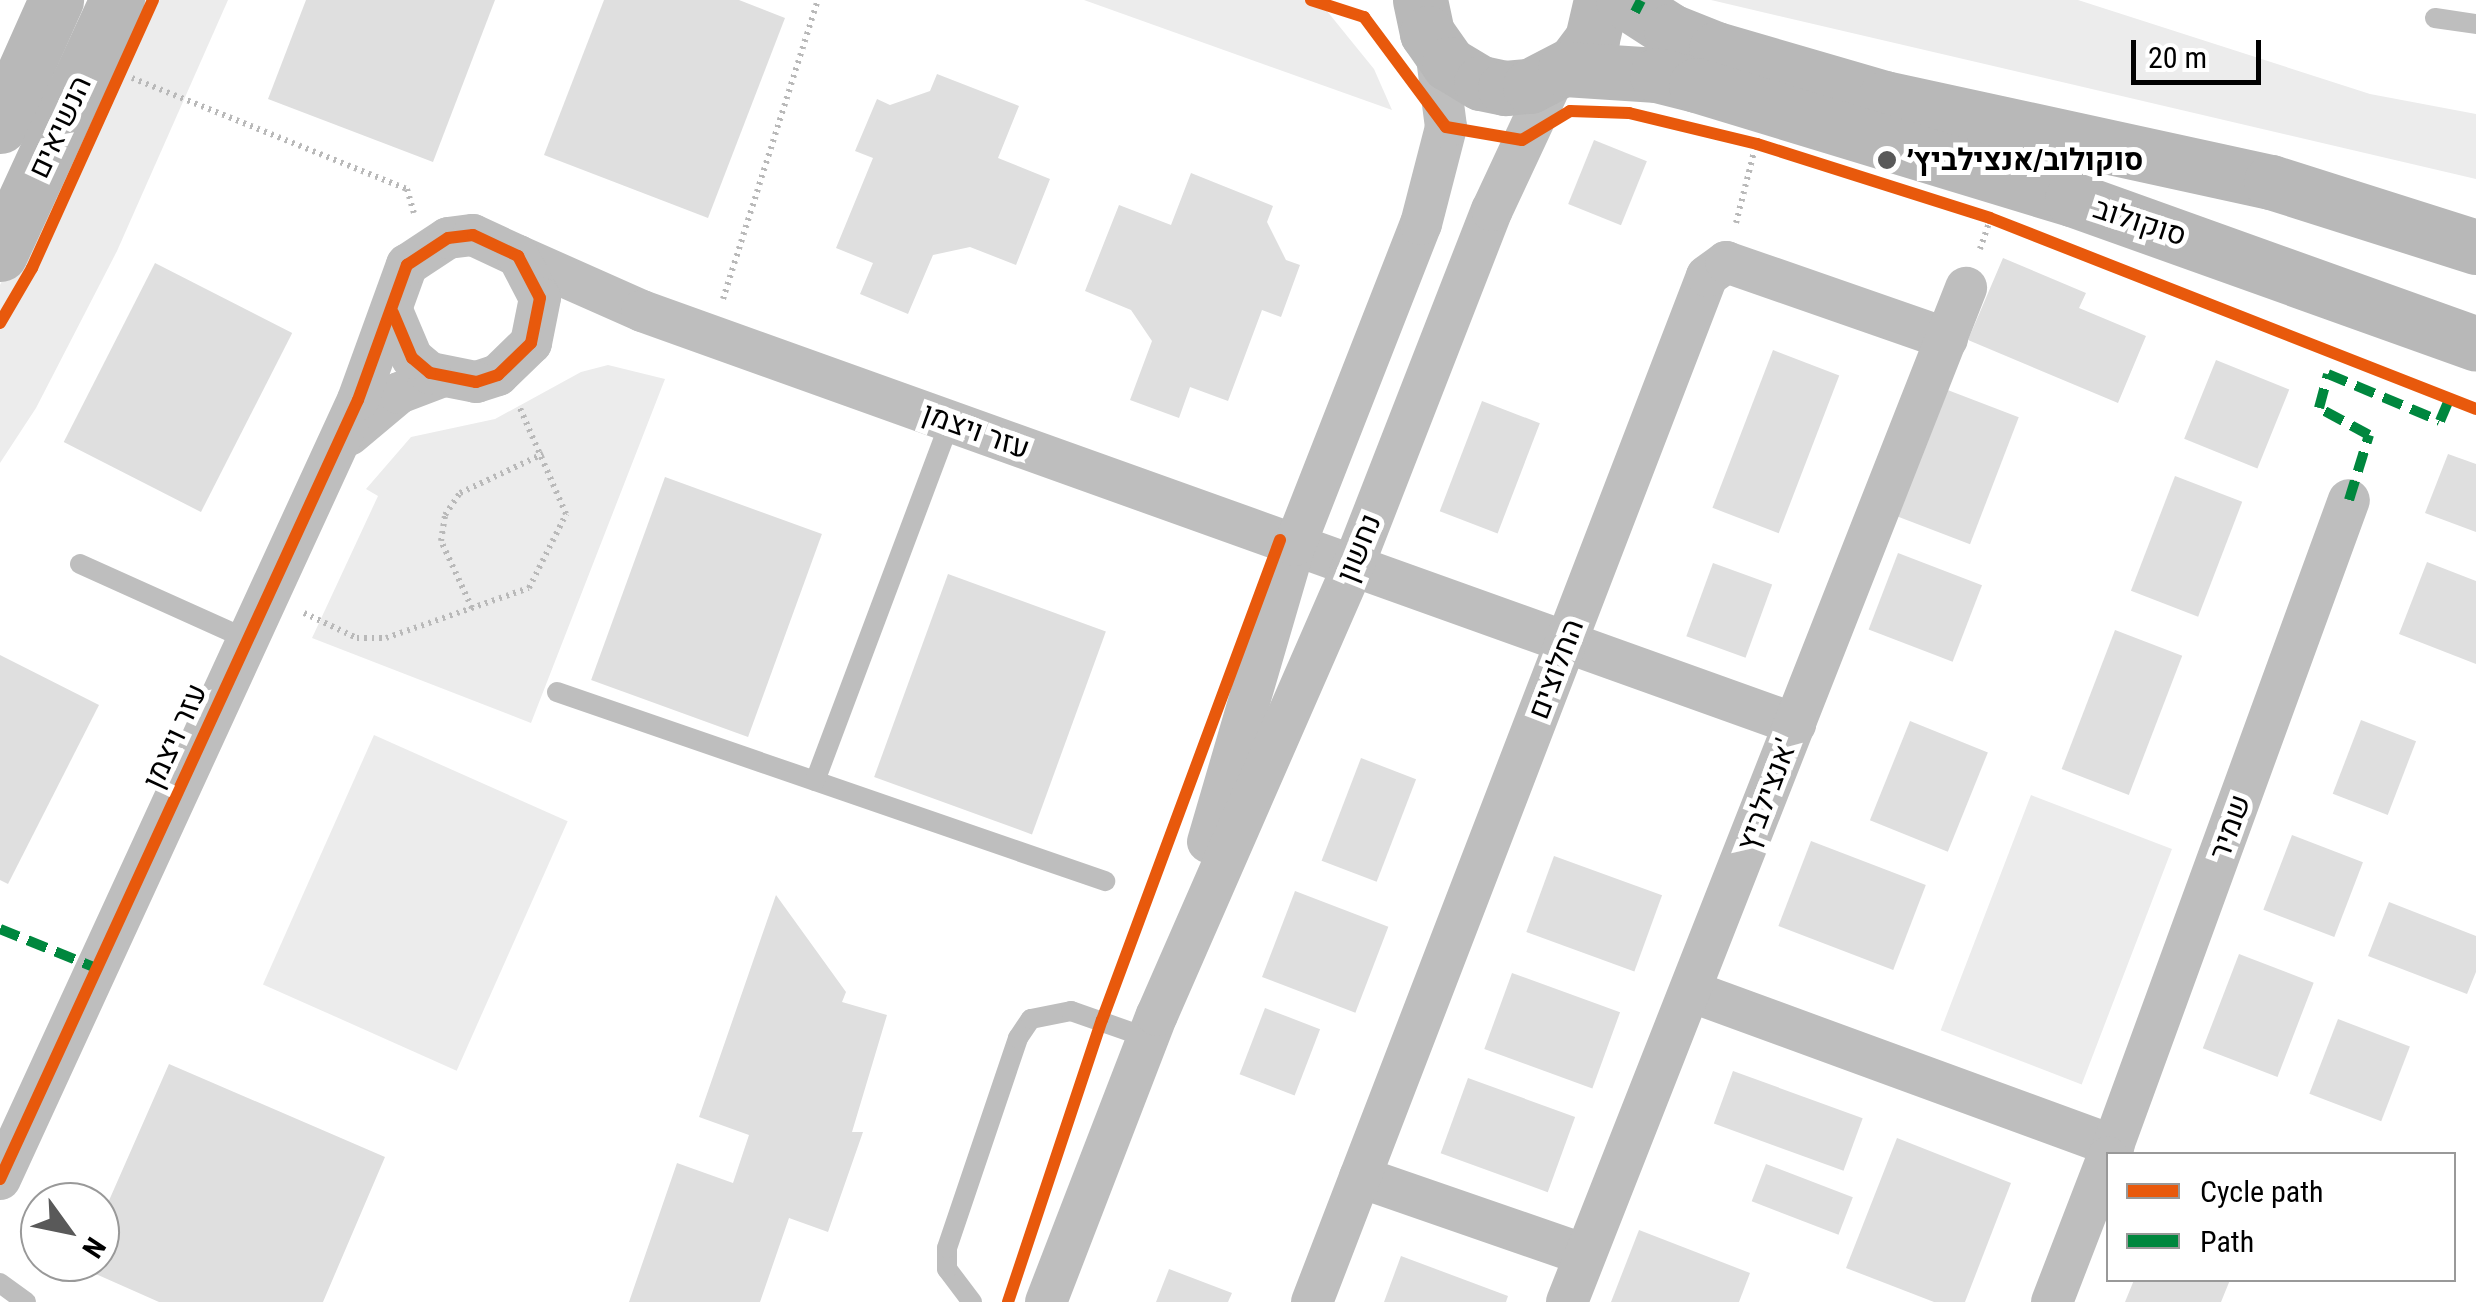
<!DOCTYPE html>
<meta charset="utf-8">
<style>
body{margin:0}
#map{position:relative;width:2476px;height:1302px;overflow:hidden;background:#fff;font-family:"Roboto Condensed",Heebo,sans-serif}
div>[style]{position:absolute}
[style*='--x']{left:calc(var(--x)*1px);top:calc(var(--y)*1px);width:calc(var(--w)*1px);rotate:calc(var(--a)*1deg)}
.green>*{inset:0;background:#ececec;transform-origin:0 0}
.building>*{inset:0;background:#dfdfdf;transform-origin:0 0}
.path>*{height:6px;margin-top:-3px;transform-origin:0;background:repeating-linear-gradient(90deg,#b9b9b9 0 2.5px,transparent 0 7.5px)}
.lane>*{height:20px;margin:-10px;padding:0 10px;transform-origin:10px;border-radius:10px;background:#bebebe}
.street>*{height:42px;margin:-21px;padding:0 21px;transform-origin:21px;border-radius:21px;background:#bebebe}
.secondary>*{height:55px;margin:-27.5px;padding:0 27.5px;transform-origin:27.5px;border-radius:27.5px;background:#b8b8b8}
.quiet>*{height:10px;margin-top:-5px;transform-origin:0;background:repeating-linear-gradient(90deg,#00873e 0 20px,transparent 0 30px)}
.cycleway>*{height:12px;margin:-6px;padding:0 6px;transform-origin:6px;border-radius:6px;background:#e8590c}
.dots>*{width:28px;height:28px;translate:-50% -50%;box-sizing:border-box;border:5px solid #fff;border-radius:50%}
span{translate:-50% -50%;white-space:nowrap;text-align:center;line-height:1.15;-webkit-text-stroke:10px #fff;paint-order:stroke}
.street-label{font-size:30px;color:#000}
.poi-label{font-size:30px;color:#000;font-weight:700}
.left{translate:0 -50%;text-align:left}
.legend{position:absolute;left:2106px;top:1152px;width:350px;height:130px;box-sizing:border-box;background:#fff;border:2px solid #999;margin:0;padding:12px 18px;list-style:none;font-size:30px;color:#000}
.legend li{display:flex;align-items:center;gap:20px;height:50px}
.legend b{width:50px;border:2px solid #999}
.north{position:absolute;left:20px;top:1182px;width:100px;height:100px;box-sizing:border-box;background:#fff;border:2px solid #999;border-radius:50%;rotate:123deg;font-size:28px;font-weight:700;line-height:40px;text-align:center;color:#000}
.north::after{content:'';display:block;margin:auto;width:35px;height:45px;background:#595959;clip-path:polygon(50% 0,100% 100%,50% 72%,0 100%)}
.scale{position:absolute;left:2131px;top:40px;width:130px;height:45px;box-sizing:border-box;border:5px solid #000;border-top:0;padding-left:12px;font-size:30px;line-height:35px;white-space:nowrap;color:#000;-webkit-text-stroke:8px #fff;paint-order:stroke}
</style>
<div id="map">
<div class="green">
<i style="clip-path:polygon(138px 0,228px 0,117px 251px,36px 408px,0 463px,0 285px)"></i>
<i style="clip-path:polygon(1084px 0,1318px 0,1374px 69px,1392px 110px)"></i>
<i style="clip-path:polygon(1711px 0,2078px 0,2370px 94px,2476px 114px,2476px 179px)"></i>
<i style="clip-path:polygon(608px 365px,665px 379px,531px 723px,312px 638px,378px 496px,366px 489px,411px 437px,495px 419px,581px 372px)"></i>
<i style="left:374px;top:735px;width:212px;height:273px;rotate:24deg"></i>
<i style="left:2031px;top:795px;width:151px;height:252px;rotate:21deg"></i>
</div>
<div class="building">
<i style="clip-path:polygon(306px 0,495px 0,433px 162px,268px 99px)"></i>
<i style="clip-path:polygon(604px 0,739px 0,785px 18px,708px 218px,544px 155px)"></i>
<i style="clip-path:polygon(937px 74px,1019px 106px,998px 158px,1050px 179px,1016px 265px,970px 247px,933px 255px,908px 314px,860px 294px,873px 263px,836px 248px,873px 158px,855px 151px,877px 99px,890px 105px,930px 91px)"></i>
<i style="left:1594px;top:140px;width:57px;height:69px;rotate:22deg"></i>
<i style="clip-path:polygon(1191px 173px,1273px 206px,1267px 222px,1286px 260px,1300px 265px,1281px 317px,1262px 310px,1228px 401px,1190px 387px,1179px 418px,1130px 400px,1152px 341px,1131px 310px,1085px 291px,1119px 205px,1171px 225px)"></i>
<i style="clip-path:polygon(2003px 258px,2086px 293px,2079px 308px,2146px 336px,2118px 403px,1968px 340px)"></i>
<i style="left:155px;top:263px;width:154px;height:201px;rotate:27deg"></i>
<i style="left:1773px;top:350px;width:71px;height:169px;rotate:21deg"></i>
<i style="left:2216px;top:360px;width:79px;height:85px;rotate:22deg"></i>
<i style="left:1945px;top:389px;width:79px;height:136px;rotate:21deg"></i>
<i style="left:1482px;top:401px;width:62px;height:118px;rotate:21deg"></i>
<i style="clip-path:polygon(2448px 454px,2476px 464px,2476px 532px,2425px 513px)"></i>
<i style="left:2175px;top:476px;width:72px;height:123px;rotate:21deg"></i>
<i style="left:665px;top:477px;width:167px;height:216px;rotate:20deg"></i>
<i style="left:1898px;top:553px;width:90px;height:82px;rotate:21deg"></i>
<i style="clip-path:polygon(2427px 562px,2476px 581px,2476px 664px,2399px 634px)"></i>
<i style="left:1713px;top:563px;width:63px;height:78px;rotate:20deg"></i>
<i style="left:948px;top:574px;width:168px;height:216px;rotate:20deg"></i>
<i style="left:2115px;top:630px;width:72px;height:149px;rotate:21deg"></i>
<i style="clip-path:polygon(0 655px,99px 705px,8px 884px,0 880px)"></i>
<i style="left:2361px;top:720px;width:59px;height:79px;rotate:21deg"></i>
<i style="left:1910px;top:721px;width:84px;height:107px;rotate:22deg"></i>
<i style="left:1361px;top:758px;width:59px;height:110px;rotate:21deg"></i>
<i style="left:2292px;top:835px;width:76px;height:80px;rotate:21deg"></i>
<i style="left:1811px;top:841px;width:123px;height:91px;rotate:21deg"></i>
<i style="left:1554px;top:856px;width:115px;height:81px;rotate:20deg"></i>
<i style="left:1295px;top:891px;width:100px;height:92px;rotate:21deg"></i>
<i style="clip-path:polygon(776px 895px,846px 992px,842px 1002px,887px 1015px,852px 1132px,863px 1132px,828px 1232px,789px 1218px,760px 1302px,629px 1302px,677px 1163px,733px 1183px,749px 1135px,699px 1117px)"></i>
<i style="clip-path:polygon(2389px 902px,2476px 936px,2476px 972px,2467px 994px,2368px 956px)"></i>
<i style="left:2239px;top:954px;width:80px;height:101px;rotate:21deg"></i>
<i style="left:1512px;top:973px;width:115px;height:81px;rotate:20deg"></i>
<i style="left:1265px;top:1008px;width:59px;height:71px;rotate:21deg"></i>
<i style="left:2338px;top:1019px;width:77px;height:80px;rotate:21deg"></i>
<i style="clip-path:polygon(169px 1064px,385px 1157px,323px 1302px,159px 1302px,80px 1267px,100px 1262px,100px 1221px)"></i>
<i style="left:1733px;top:1071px;width:138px;height:56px;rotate:20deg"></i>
<i style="left:1468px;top:1078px;width:114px;height:80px;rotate:20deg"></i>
<i style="clip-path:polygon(1897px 1138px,2011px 1183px,1965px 1302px,1934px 1302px,1846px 1268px)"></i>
<i style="left:1766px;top:1164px;width:93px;height:40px;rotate:21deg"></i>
<i style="clip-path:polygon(1639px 1230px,1750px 1273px,1739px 1302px,1611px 1302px)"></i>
<i style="clip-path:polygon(1401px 1256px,1508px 1296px,1506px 1302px,1384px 1302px)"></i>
<i style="clip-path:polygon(1169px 1269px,1232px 1293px,1228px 1302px,1156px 1302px)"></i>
<i style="clip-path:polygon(2134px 1280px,2230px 1280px,2221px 1302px,2125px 1302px)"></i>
</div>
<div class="path">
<i style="--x:132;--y:78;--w:297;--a:22"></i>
<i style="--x:407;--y:189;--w:25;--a:74"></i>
<i style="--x:1736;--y:223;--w:73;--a:-75.8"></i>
<i style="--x:1980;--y:249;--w:28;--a:-71"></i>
<i style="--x:723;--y:299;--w:314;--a:-72.4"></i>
<i style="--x:472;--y:608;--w:74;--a:-114.8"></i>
<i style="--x:441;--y:541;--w:26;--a:-81"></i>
<i style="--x:445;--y:515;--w:27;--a:-56"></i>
<i style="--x:460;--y:493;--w:92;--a:-25.2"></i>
<i style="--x:304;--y:613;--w:59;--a:25.3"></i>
<i style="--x:357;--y:638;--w:29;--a:0"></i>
<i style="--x:386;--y:638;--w:151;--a:-19.3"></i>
<i style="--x:529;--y:588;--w:83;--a:-63.4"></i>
<i style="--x:566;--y:514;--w:116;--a:-113.5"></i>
</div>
<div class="lane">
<i style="--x:2435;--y:18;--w:41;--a:8.3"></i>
<i style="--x:80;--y:564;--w:183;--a:24.2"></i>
<i style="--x:557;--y:692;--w:580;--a:19.03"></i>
<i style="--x:815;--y:781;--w:384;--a:-69.4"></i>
<i style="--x:0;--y:1283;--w:32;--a:36"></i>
<i style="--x:972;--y:1302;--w:41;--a:-127.1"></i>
<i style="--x:947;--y:1269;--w:21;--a:-90"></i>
<i style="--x:947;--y:1248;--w:222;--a:-71.3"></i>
<i style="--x:1018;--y:1038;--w:23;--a:-56"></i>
<i style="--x:1031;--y:1019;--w:41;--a:-11.3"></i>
<i style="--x:1071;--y:1011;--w:82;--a:19.3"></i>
</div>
<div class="street">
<i style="--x:518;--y:256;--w:136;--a:23.9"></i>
<i style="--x:642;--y:311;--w:1225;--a:19.71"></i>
<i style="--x:349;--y:435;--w:65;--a:-40"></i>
<i style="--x:399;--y:393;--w:45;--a:-20.9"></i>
<i style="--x:1208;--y:842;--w:309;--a:-73.7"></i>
<i style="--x:1295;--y:545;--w:345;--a:-68.6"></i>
<i style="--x:1421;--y:224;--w:100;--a:-75.5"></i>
<i style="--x:1446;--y:127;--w:78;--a:-97.4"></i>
<i style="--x:1690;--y:991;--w:451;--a:20.1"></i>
<i style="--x:2110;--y:1154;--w:696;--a:-69.93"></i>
<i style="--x:1360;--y:1177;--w:238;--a:19.1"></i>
<i style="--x:0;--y:1179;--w:857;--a:-65.32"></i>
<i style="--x:358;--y:400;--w:144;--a:-70.1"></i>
<i style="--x:407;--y:265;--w:49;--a:-33.4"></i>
<i style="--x:448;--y:238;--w:25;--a:-7"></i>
<i style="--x:473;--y:235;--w:50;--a:25"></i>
<i style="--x:518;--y:256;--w:47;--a:62.4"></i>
<i style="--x:540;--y:298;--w:46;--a:101.3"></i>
<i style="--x:531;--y:343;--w:46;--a:135.9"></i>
<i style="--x:498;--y:375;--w:23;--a:162"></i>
<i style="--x:476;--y:382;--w:47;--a:-168.9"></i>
<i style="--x:430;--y:373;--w:23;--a:-140"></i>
<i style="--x:412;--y:358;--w:49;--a:-112.9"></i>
<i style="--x:1046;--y:1302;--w:308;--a:-68.9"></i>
<i style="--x:1157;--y:1015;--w:490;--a:-66.4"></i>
<i style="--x:1353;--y:566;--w:382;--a:-68.7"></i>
<i style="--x:1492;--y:210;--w:147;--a:-65"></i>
<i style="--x:1312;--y:1302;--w:1099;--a:-68.94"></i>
<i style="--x:1707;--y:276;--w:24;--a:-36"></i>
<i style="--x:1726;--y:262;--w:234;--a:19.2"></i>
<i style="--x:1567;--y:1302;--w:1090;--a:-68.52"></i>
<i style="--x:2052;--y:1302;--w:155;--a:-68.9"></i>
</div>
<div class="secondary">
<i style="--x:1420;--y:0;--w:34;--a:78"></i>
<i style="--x:1427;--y:33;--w:38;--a:55"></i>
<i style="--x:1449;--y:64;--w:37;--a:31"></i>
<i style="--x:1481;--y:83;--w:25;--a:12"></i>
<i style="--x:1505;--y:88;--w:25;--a:-5"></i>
<i style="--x:1530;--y:86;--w:50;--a:-27.6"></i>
<i style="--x:1574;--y:63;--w:30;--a:-53"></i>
<i style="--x:1592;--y:39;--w:40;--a:-77"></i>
<i style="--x:1623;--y:0;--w:57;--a:32.9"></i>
<i style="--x:1671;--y:31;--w:48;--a:21.8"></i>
<i style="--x:1716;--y:49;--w:176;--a:16.2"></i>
<i style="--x:1885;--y:98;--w:395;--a:12.3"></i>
<i style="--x:2271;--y:182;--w:215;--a:17.6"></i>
<i style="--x:1565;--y:69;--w:92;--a:3.7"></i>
<i style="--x:1657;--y:75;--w:40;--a:14.4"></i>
<i style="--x:1696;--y:85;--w:393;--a:16.9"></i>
<i style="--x:2072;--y:199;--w:429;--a:19.7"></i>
<i style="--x:0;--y:126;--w:138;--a:-66"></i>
<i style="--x:0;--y:254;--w:280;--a:-65.3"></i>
</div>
<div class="quiet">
<i style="--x:1635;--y:12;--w:13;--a:-63"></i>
<i style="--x:2349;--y:500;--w:68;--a:-72.9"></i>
<i style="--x:2369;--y:435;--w:57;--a:-151.6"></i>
<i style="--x:2319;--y:408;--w:35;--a:-75"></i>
<i style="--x:2328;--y:374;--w:121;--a:22.8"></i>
<i style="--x:2440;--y:421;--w:26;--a:-67"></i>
<i style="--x:0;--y:929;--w:104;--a:22.1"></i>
</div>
<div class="cycleway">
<i style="--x:1311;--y:0;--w:56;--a:17.8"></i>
<i style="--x:1364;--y:17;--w:137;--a:53.3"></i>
<i style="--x:1446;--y:127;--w:77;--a:9.7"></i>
<i style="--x:1522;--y:140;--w:56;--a:-31.1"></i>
<i style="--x:1570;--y:111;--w:59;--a:1.9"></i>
<i style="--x:1629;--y:113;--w:132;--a:13.6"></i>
<i style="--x:1757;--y:144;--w:244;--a:17.6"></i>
<i style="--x:1990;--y:218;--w:522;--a:21.46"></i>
<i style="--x:0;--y:323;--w:64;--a:-59.8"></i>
<i style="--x:32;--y:268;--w:294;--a:-65.7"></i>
<i style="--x:0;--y:1179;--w:857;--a:-65.32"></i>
<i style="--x:358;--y:400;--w:144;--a:-70.1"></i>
<i style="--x:407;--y:265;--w:49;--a:-33.4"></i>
<i style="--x:448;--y:238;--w:25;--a:-7"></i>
<i style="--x:473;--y:235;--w:50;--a:25"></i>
<i style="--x:518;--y:256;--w:47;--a:62.4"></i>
<i style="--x:540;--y:298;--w:46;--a:101.3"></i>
<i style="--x:531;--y:343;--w:46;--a:135.9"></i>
<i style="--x:498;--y:375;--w:23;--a:162"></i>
<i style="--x:476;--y:382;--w:47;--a:-168.9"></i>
<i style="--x:430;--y:373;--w:23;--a:-140"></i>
<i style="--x:412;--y:358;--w:49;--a:-112.9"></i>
<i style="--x:1008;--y:1302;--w:297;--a:-71.6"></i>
<i style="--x:1102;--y:1020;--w:512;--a:-69.65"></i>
</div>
<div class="dots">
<i style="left:1887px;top:160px;background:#595959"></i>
</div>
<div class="street-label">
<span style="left:60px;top:127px;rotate:-65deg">הנשיאים</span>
<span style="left:2140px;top:222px;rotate:18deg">סוקולוב</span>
<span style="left:976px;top:431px;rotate:20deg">עזר ויצמן</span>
<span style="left:1359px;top:548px;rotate:-68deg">נחשון</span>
<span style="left:1556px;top:669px;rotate:-69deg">החלוצים</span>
<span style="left:175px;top:736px;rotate:-65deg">עזר ויצמן</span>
<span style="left:1767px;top:795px;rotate:-69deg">אנצילביץ'</span>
<span style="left:2230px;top:827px;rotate:-70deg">שמיר</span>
</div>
<div class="poi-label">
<span class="left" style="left:1907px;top:160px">סוקולוב/אנצילביץ׳</span>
</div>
<ul class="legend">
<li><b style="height:12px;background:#e8590c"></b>Cycle path</li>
<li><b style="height:12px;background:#00873e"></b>Path</li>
</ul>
<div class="north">N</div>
<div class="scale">20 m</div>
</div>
